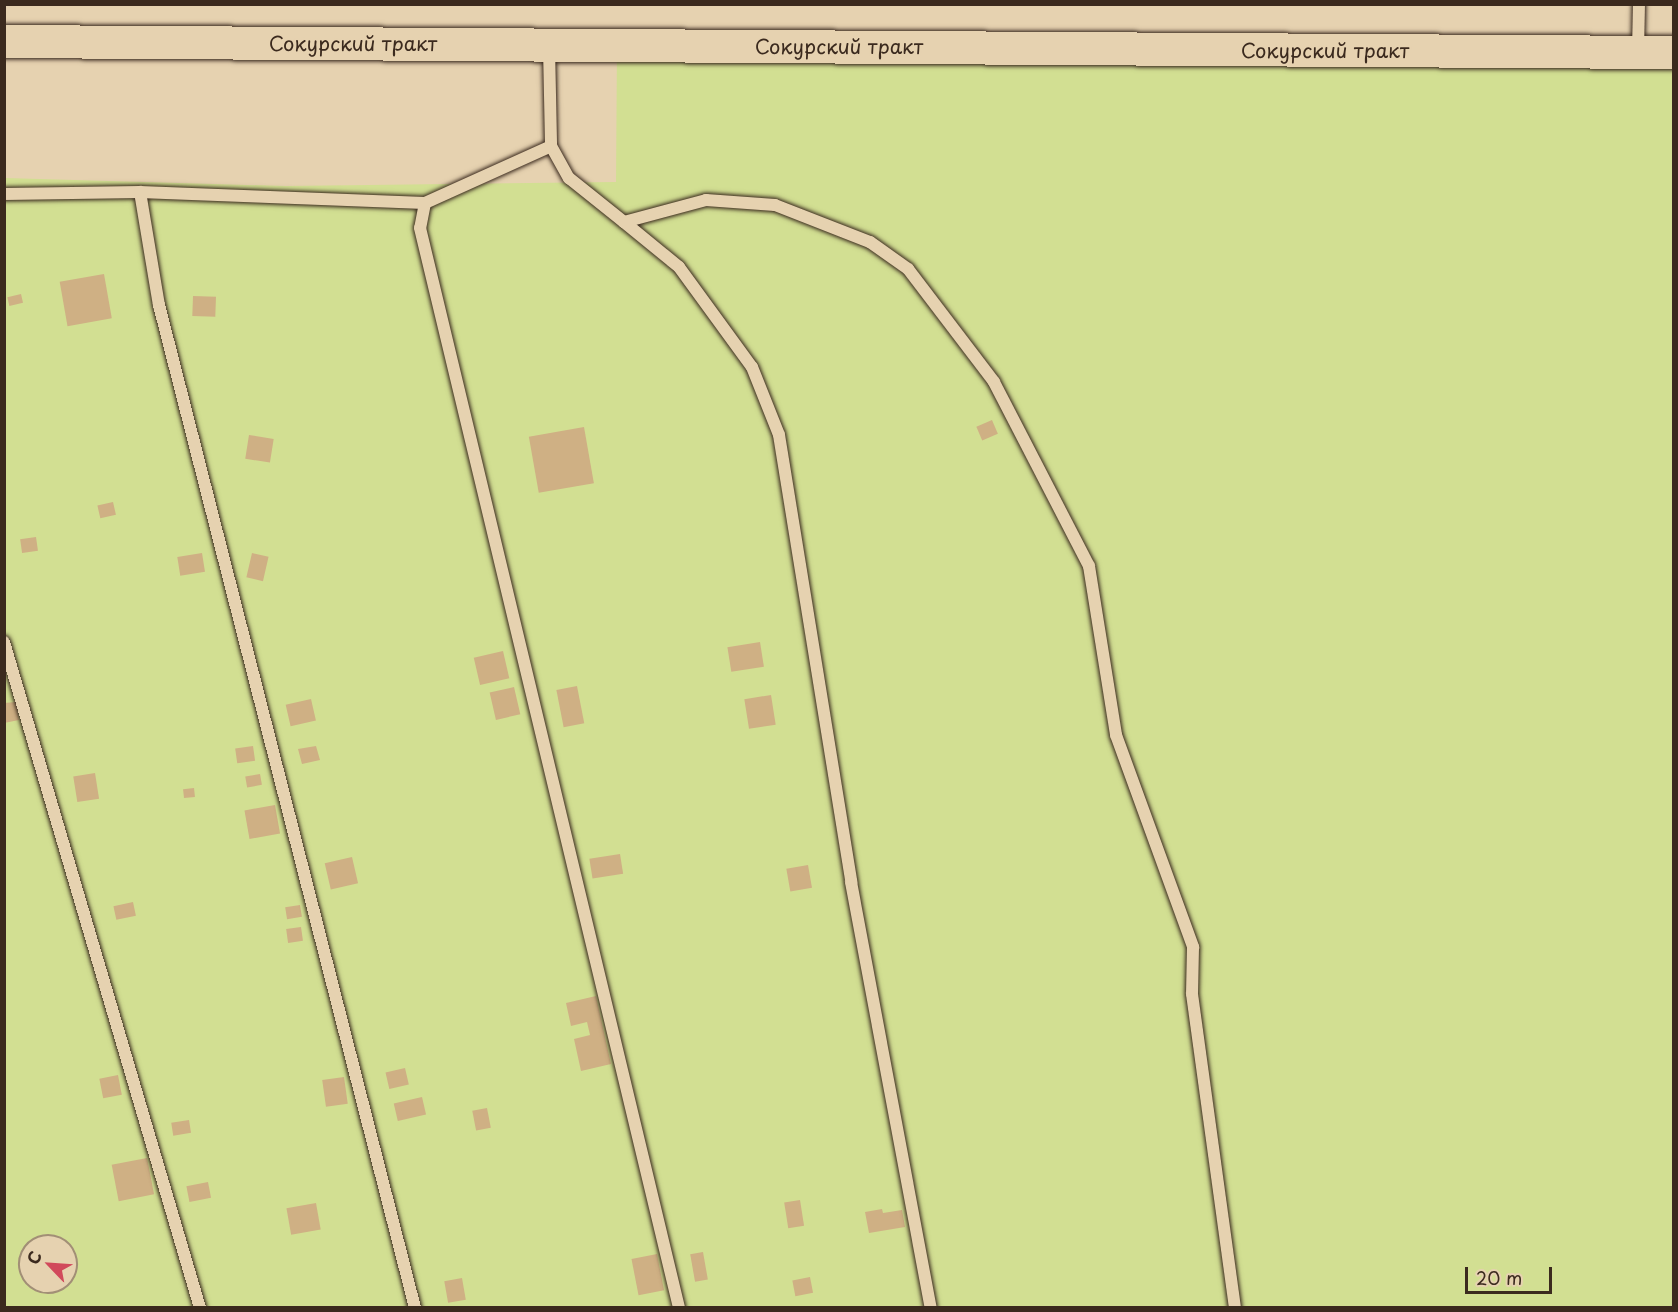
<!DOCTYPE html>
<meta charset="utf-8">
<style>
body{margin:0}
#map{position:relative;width:1678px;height:1312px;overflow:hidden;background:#e6d2b0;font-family:"Playpen Sans",sans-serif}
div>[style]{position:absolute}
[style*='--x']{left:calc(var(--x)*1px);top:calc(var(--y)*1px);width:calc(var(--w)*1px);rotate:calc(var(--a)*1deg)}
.green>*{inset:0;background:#d2df92}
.building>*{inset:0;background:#cfb084;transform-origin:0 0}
.roads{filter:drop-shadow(0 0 2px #3b2a1e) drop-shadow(0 0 2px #3b2a1e)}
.lane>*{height:12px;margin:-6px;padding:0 6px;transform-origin:6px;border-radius:6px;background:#e6d2b0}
.secondary>*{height:33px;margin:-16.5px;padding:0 16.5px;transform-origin:16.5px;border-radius:16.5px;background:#e6d2b0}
span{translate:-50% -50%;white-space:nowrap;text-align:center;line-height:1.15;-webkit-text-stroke:4.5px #e6d2b0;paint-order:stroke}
.street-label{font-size:20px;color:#3b2a1e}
.frame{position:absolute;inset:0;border:6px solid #3b2a1e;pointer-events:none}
.north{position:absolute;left:18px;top:1234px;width:60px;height:60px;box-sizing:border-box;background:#e6d2b0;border:2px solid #a28f76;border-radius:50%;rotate:295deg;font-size:16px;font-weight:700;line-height:24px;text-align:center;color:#3b2a1e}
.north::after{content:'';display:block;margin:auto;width:21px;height:27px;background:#d1495b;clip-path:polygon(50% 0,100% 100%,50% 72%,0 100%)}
.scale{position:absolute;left:1465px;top:1267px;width:87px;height:27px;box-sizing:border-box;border:3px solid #3b2a1e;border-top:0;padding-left:8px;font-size:18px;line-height:21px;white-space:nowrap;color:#3b2a1e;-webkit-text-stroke:4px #e6d2b0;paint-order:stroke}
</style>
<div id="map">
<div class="green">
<i style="clip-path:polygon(evenodd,617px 44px,1673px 52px,1673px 1307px,5px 1308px,5px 178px,286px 186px,616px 182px,617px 44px,30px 1246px,66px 1246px,66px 1282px,30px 1282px,30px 1246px)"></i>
</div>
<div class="building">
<i style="left:104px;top:274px;width:45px;height:45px;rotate:80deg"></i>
<i style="left:21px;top:294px;width:9px;height:14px;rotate:77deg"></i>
<i style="left:193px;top:296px;width:23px;height:20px;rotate:2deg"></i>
<i style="left:992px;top:420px;width:15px;height:17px;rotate:67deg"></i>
<i style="left:584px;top:427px;width:57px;height:56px;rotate:80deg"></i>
<i style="left:249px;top:435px;width:25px;height:24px;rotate:9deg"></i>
<i style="left:113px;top:502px;width:13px;height:16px;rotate:77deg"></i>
<i style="left:36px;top:537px;width:14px;height:16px;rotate:82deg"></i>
<i style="left:202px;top:553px;width:19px;height:25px;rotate:81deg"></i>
<i style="left:252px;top:553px;width:17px;height:25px;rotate:13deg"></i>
<i style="left:760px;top:642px;width:25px;height:33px;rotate:81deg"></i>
<i style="left:503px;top:651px;width:28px;height:30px;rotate:77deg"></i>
<i style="left:577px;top:686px;width:38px;height:21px;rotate:79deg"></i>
<i style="left:514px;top:687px;width:28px;height:25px;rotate:77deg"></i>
<i style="left:771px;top:695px;width:30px;height:27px;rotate:81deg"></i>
<i style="left:311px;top:699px;width:22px;height:26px;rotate:77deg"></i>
<i style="clip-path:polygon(16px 702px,19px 720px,4px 723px,4px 703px)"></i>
<i style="left:253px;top:746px;width:15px;height:18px;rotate:82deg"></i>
<i style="clip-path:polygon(316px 746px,320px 760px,302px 764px,298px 749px)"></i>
<i style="left:95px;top:773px;width:26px;height:22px;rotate:81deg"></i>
<i style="left:260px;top:774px;width:11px;height:15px;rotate:80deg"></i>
<i style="left:194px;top:788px;width:9px;height:11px;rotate:84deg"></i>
<i style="left:275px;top:805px;width:29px;height:31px;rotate:80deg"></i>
<i style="left:620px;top:854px;width:20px;height:31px;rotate:81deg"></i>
<i style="left:352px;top:857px;width:27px;height:28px;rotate:77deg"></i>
<i style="left:808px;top:865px;width:23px;height:22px;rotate:80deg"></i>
<i style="left:133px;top:902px;width:14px;height:20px;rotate:78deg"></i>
<i style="left:300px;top:905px;width:12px;height:15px;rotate:81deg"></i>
<i style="left:301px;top:927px;width:14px;height:15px;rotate:82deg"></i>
<i style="clip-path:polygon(596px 996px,611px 1064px,581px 1071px,574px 1039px,590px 1035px,587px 1022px,571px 1026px,566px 1003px)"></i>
<i style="left:405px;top:1068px;width:17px;height:20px;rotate:77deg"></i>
<i style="left:118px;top:1075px;width:20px;height:19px;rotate:79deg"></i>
<i style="left:344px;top:1077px;width:27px;height:22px;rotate:82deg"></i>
<i style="left:422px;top:1097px;width:18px;height:29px;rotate:77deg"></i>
<i style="left:487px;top:1108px;width:20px;height:15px;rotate:79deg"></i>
<i style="left:189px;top:1120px;width:13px;height:18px;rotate:81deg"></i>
<i style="left:147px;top:1158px;width:37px;height:36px;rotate:79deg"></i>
<i style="left:208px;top:1182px;width:16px;height:22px;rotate:79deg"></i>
<i style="left:800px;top:1200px;width:26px;height:16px;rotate:81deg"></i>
<i style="left:316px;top:1203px;width:27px;height:30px;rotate:80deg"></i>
<i style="clip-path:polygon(882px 1209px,883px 1213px,902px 1210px,905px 1227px,869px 1233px,865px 1212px)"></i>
<i style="left:703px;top:1252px;width:28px;height:13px;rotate:80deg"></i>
<i style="left:657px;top:1254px;width:37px;height:26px;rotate:79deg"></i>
<i style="left:810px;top:1277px;width:16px;height:18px;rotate:79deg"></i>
<i style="left:462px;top:1278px;width:22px;height:18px;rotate:80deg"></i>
</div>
<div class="roads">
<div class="lane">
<i style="--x:549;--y:47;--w:99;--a:88.8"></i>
<i style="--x:551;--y:146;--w:37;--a:61"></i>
<i style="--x:569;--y:178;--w:70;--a:38.7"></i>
<i style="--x:624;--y:222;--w:85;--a:-15"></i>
<i style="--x:706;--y:200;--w:69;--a:4.1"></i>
<i style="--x:775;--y:205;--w:102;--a:21.3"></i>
<i style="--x:870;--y:242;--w:47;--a:35.4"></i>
<i style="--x:908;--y:269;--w:142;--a:52.7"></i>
<i style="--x:994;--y:382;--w:207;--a:62.7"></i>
<i style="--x:1089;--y:566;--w:171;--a:80.9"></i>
<i style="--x:1116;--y:735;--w:226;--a:70"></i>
<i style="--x:1193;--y:947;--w:47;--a:91.2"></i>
<i style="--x:1192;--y:994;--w:317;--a:82.2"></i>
<i style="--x:1638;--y:51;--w:47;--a:-88.8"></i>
<i style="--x:140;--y:192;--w:115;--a:80.5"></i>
<i style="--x:159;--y:305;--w:1035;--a:75.68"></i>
<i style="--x:4;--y:194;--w:136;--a:-0.8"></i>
<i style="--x:140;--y:192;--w:285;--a:2.2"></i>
<i style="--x:425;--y:203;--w:138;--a:-24.3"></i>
<i style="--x:425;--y:203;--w:25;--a:101"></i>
<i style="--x:420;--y:228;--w:1111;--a:76.51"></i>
<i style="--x:624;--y:222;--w:71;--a:39.3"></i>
<i style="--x:679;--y:267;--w:124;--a:53.9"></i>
<i style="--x:752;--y:367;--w:73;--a:68.3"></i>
<i style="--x:779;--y:435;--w:453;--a:80.8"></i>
<i style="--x:851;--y:882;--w:433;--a:79.4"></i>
<i style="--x:4;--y:642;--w:694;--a:73.6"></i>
</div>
<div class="secondary">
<i style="--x:4;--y:41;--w:1670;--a:0.38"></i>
</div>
</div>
<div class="street-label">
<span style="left:353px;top:43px">Сокурский тракт</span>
<span style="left:839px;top:46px">Сокурский тракт</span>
<span style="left:1325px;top:50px">Сокурский тракт</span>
</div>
<div class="frame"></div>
<div class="north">С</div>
<div class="scale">20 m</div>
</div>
